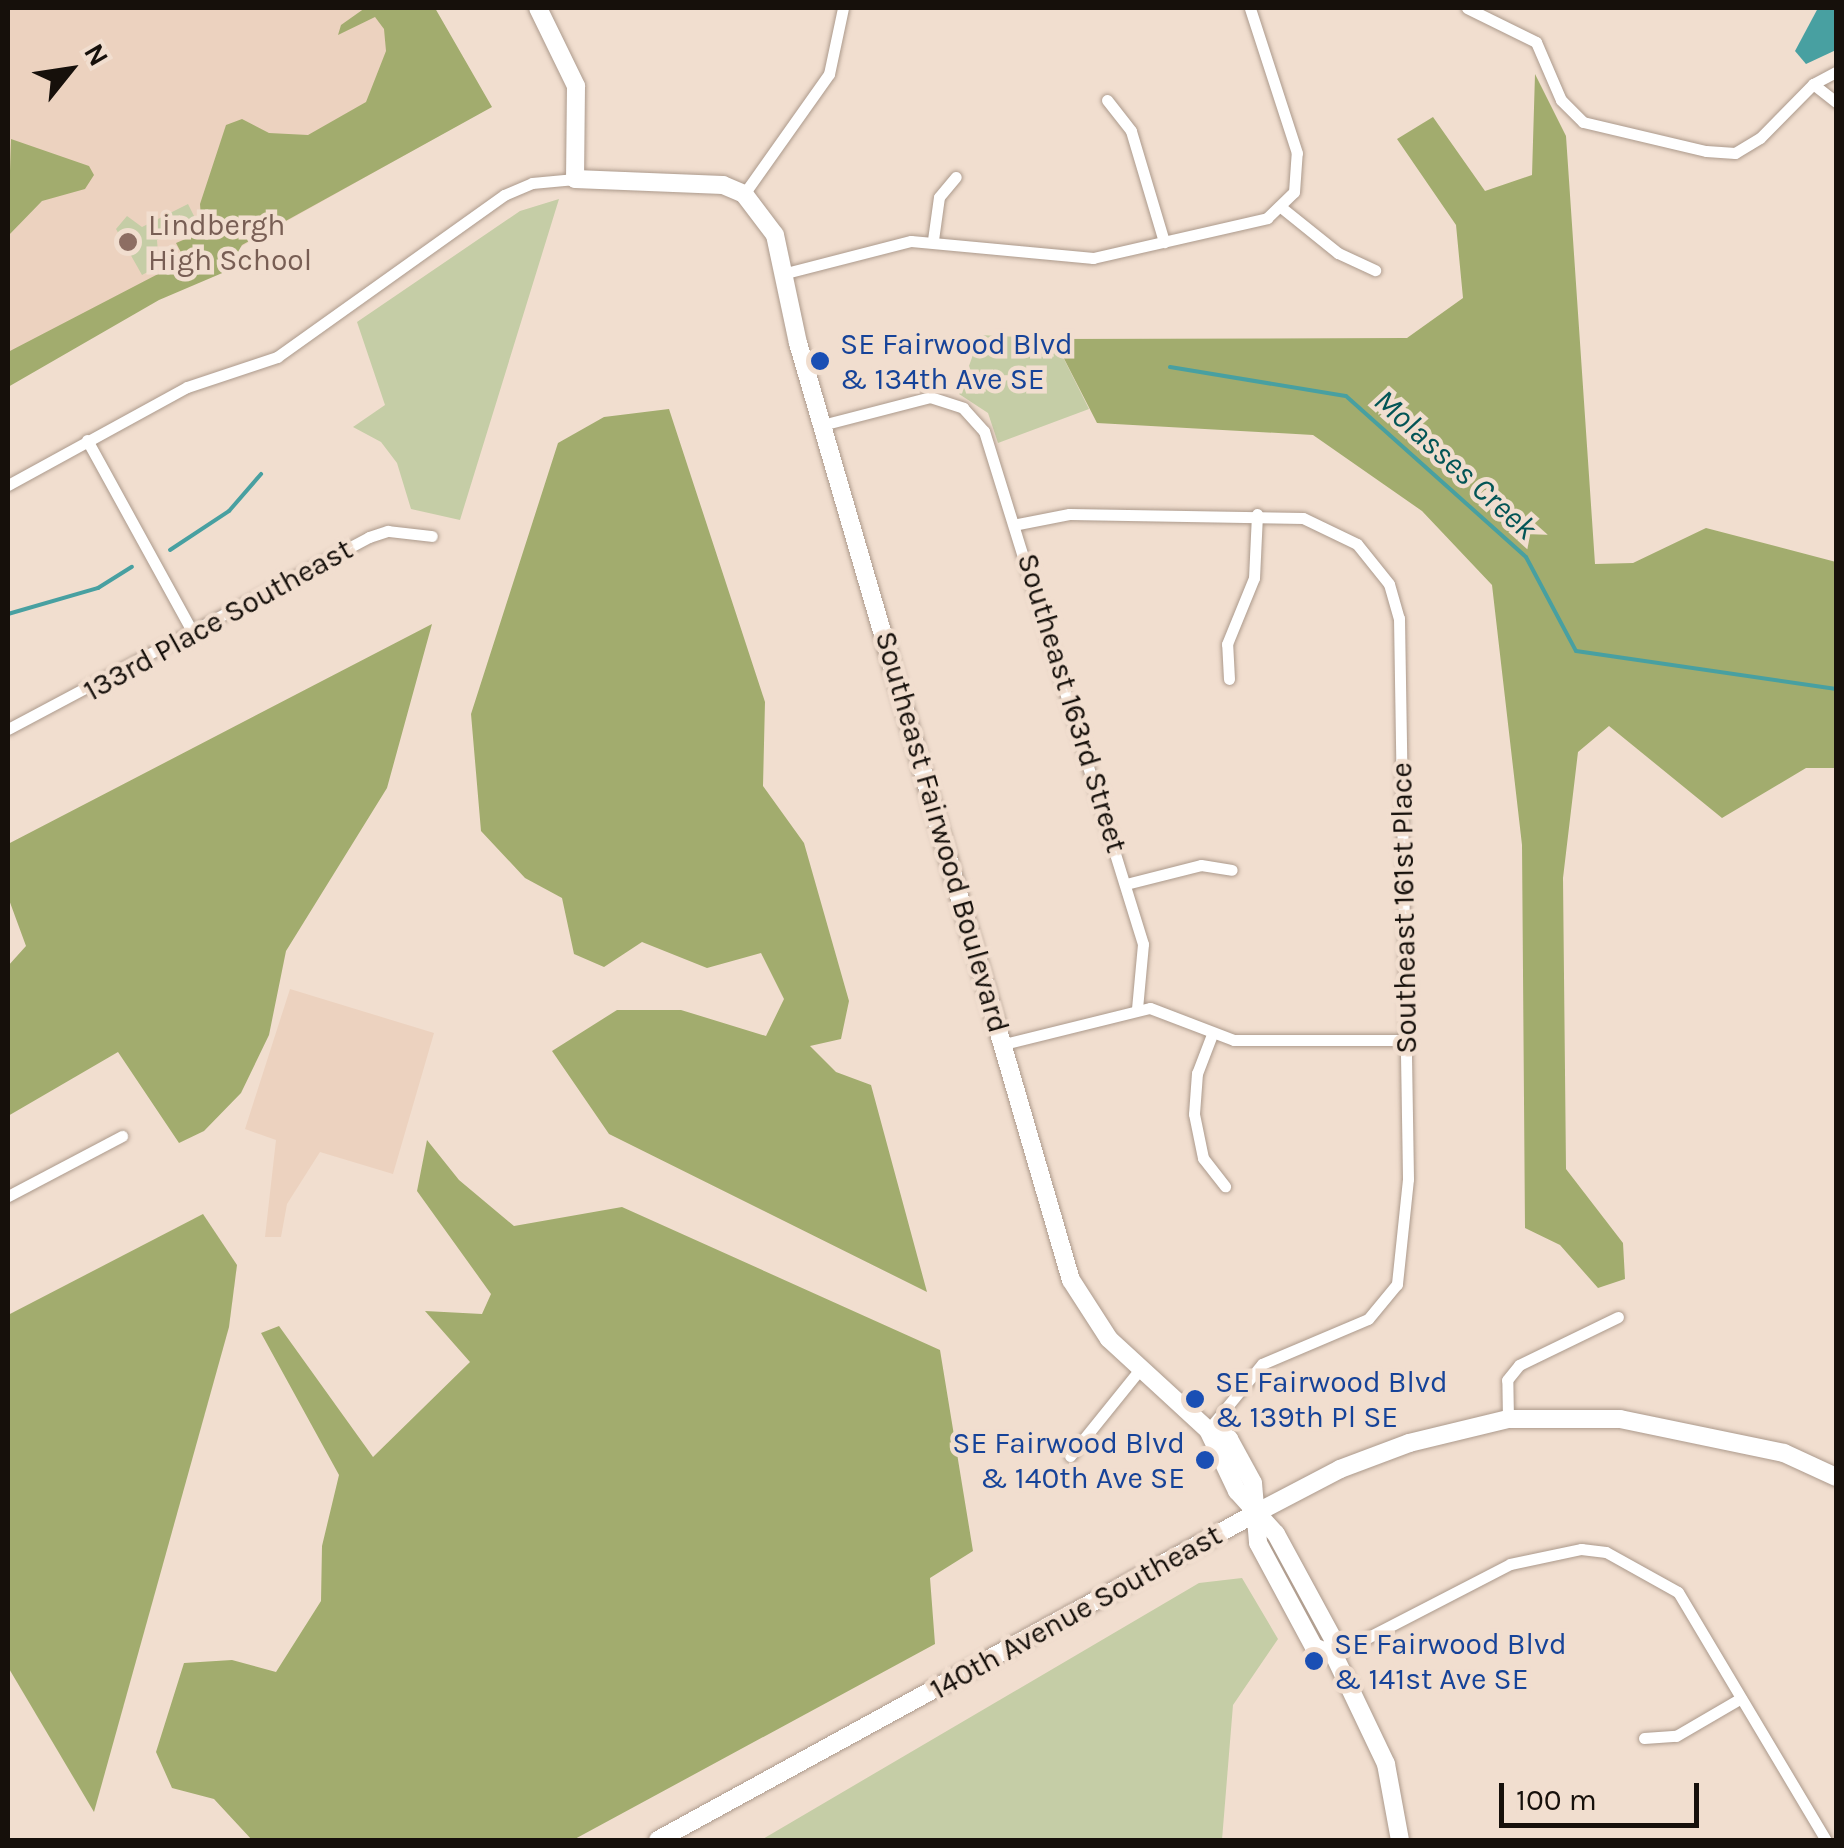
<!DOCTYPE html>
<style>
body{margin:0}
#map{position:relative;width:1844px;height:1848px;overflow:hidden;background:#f1decf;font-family:Karla,sans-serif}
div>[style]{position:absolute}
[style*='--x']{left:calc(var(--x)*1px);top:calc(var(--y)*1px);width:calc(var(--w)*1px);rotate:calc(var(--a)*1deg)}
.built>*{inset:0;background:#ecd2bf}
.green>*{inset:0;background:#c5cda6}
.forest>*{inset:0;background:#a2ac6e}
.water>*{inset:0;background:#48a0a1}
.stream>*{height:4px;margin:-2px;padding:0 2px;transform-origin:2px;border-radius:2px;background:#48a0a1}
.roads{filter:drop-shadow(0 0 2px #ac9a8c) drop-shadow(0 0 2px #ac9a8c)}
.street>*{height:11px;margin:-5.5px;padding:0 5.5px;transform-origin:5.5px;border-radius:5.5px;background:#fff}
.secondary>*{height:18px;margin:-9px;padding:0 9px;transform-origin:9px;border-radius:9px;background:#fff}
.dots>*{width:28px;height:28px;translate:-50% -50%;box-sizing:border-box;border:5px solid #f1decf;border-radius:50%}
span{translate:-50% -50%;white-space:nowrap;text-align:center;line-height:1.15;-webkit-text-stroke:9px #f1decf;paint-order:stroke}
.education-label{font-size:30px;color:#785e54}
.left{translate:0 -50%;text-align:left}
.transit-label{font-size:30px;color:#164399}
.right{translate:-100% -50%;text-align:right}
.street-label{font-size:30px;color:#16100b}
.water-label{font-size:32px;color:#035556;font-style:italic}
.frame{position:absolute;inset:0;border:10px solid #16100b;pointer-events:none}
.north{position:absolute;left:20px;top:20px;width:100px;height:100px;-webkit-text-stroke:8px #f1decf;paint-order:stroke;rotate:60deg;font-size:28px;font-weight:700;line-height:40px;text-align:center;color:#16100b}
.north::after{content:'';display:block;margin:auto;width:35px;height:45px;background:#16100b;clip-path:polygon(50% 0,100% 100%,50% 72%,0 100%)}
.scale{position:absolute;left:1499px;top:1783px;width:200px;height:45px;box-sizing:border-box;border:5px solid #16100b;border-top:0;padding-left:12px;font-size:30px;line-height:35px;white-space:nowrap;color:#16100b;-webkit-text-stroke:8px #f1decf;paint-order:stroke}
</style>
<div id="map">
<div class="built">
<i style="clip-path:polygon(8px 8px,434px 8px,489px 108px,8px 377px)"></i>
<i style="clip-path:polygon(290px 989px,434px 1033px,393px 1174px,320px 1152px,287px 1204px,281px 1237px,265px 1237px,276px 1140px,245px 1129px)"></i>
</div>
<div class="green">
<i style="clip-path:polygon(559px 199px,460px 520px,411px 509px,397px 463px,381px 442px,353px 427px,385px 405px,357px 322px,520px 211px)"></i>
<i style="clip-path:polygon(188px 204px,196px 220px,157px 240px,159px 266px,142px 275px,116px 229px,127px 216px,142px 227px)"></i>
<i style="clip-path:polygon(980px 335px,1054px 339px,1089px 409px,998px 443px,988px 413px,959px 394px)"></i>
<i style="clip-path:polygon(1242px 1578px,1278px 1639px,1233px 1705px,1222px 1840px,761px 1840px,1199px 1583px)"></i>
</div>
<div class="forest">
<i style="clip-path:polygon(365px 8px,435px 8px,492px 107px,242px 245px,227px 271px,159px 300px,8px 387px,8px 352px,185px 260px,176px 243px,202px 232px,200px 204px,226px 125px,242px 119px,269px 133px,308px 135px,366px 102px,386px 51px,384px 29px,375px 17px,338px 35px,341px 25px)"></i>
<i style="clip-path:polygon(1535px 74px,1566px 136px,1595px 564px,1633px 563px,1706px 528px,1836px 562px,1836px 768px,1806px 768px,1722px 818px,1609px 726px,1578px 752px,1563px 878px,1566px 1169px,1623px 1243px,1625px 1279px,1598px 1288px,1560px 1245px,1525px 1228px,1522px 845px,1492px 585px,1422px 511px,1313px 435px,1097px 423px,1054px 339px,1407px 338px,1463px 298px,1456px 225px,1397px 139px,1433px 117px,1485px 191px,1532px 175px)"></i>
<i style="clip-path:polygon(11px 139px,89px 166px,94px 175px,85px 189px,42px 201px,8px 236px)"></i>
<i style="clip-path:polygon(669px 409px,765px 702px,763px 786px,804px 843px,849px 1001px,841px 1039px,810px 1046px,836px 1072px,871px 1085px,927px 1292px,609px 1134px,552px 1051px,617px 1010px,681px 1010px,766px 1036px,784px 999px,761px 953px,707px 968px,642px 942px,604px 967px,574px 954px,562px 898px,525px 878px,481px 831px,471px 714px,558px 443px,604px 417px)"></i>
<i style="clip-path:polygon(432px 624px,387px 788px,286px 951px,269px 1035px,241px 1093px,204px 1131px,179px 1143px,118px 1052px,8px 1116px,8px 966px,26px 946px,8px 897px,8px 844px)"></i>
<i style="clip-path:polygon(427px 1140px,459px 1180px,514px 1226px,622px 1207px,940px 1350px,973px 1551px,930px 1578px,935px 1644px,573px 1840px,252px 1840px,214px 1799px,172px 1788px,156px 1752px,184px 1663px,232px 1660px,276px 1672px,321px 1601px,322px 1546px,339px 1475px,261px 1333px,279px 1326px,373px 1457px,470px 1362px,425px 1311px,482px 1314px,491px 1294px,417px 1191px)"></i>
<i style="clip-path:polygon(203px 1214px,237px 1265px,229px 1327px,94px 1812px,8px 1667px,8px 1315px)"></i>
</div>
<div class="water">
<i style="clip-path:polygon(1818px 8px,1836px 8px,1836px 50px,1806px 64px,1795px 51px)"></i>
</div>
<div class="stream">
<i style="--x:1170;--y:367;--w:178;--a:9.4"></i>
<i style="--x:1346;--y:396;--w:241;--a:41.8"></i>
<i style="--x:1526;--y:557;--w:106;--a:62"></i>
<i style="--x:1576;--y:651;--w:263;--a:8.3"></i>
<i style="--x:170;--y:550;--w:71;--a:-33.5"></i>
<i style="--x:229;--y:511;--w:49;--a:-49.1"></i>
<i style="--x:8;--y:614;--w:94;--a:-16.1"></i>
<i style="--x:98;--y:588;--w:40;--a:-32"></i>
</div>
<div class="roads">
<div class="street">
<i style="--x:1467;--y:8;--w:77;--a:26.2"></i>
<i style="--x:1536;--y:42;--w:63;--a:66.7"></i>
<i style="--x:1561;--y:100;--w:31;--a:45"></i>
<i style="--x:1583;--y:122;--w:126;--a:13.3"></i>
<i style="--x:1706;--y:151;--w:29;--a:4"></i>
<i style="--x:1735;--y:153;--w:29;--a:-31"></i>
<i style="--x:1760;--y:138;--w:76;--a:-45.5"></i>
<i style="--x:1813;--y:84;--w:26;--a:-28"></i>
<i style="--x:1813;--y:84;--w:29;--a:38"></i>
<i style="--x:1107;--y:100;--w:39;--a:52"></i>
<i style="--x:1131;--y:131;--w:116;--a:73.4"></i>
<i style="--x:744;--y:194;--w:147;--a:-54.7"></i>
<i style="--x:829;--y:74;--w:67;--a:-78"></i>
<i style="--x:1282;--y:208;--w:72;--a:38.8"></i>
<i style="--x:1338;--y:253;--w:41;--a:24.7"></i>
<i style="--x:933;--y:240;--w:43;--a:-82.1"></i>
<i style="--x:939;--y:197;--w:26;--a:-50"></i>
<i style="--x:786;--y:273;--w:129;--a:-14.4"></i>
<i style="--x:911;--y:241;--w:183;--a:5.3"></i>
<i style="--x:1093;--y:258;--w:179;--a:-12.9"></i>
<i style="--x:1267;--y:218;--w:37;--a:-44"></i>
<i style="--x:1294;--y:192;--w:39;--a:-86"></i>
<i style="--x:1297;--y:153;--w:152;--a:-108"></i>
<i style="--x:822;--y:425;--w:112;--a:-14.5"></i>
<i style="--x:930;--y:397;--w:35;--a:18"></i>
<i style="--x:963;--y:408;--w:31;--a:48"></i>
<i style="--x:984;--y:431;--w:537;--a:72.78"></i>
<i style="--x:1143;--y:944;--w:65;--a:95.3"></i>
<i style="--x:87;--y:440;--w:220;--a:61.2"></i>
<i style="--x:8;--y:485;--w:204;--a:-28.7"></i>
<i style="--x:187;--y:387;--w:95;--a:-18.4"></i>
<i style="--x:277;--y:357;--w:279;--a:-35.5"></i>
<i style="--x:504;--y:195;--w:30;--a:-23"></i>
<i style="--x:532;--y:183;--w:43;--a:-5.3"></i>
<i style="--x:1018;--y:524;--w:52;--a:-11.1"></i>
<i style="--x:1069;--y:514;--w:234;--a:1"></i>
<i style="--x:1303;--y:518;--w:60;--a:25.7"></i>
<i style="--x:1357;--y:544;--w:51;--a:51.3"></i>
<i style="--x:1389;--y:584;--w:35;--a:74"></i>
<i style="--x:1399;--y:618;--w:561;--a:89.08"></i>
<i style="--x:1408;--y:1179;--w:106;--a:96"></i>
<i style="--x:1397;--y:1284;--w:45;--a:129.6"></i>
<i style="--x:1368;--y:1319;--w:115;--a:157"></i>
<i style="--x:1262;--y:1364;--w:85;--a:129.3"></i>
<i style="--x:1229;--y:679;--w:35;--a:-93"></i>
<i style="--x:1227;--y:644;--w:71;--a:-67.8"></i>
<i style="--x:1254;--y:578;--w:64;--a:-87.3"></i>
<i style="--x:8;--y:729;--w:409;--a:-28"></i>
<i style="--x:369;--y:537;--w:20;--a:-18"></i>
<i style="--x:388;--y:531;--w:44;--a:6.5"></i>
<i style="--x:1126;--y:884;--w:77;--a:-14.2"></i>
<i style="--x:1201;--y:865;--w:31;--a:9"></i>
<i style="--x:1211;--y:1037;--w:39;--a:111"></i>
<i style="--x:1197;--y:1073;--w:41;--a:94.2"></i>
<i style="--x:1194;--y:1114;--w:45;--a:78.4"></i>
<i style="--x:1203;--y:1158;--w:36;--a:52"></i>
<i style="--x:1004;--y:1044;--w:150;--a:-13.9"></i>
<i style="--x:1150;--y:1008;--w:90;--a:20.9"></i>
<i style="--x:1234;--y:1040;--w:171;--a:0"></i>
<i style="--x:8;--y:1196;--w:129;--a:-27.8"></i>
<i style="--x:1508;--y:1419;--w:39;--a:-91"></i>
<i style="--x:1507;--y:1380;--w:19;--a:-51"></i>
<i style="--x:1519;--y:1365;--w:110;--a:-25.9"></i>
<i style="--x:1070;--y:1456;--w:113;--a:-51.1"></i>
<i style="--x:1334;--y:1655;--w:198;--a:-27.3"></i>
<i style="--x:1510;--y:1564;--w:73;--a:-11.9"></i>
<i style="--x:1581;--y:1549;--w:25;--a:7"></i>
<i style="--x:1606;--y:1552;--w:82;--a:29.1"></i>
<i style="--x:1678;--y:1592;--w:289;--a:59.2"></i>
<i style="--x:1644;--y:1738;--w:32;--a:-4"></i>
<i style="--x:1676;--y:1736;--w:75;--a:-30.3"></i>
</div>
<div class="secondary">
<i style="--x:538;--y:8;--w:87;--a:64"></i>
<i style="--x:576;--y:86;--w:93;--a:90.6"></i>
<i style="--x:575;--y:179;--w:148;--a:2.3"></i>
<i style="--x:723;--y:185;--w:23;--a:23"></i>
<i style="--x:744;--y:194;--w:51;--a:52.9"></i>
<i style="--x:775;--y:235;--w:110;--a:78"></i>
<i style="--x:798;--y:343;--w:976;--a:73.76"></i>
<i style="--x:1071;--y:1280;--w:70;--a:57.2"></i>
<i style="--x:1109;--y:1339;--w:134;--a:42.6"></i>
<i style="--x:1208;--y:1430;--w:23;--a:23"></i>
<i style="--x:1229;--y:1439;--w:50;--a:61.4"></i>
<i style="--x:1253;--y:1483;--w:60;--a:85.2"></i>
<i style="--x:1258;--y:1543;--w:118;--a:61.7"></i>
<i style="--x:1314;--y:1647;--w:22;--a:22"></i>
<i style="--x:1208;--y:1430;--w:68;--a:64.6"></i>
<i style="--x:1237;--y:1491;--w:58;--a:47.8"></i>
<i style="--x:1276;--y:1534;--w:119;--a:61.5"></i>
<i style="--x:1333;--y:1639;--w:16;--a:86"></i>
<i style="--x:1334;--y:1655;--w:121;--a:64.5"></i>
<i style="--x:1386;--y:1764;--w:77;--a:79.6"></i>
<i style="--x:658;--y:1840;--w:682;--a:-28.67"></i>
<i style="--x:1256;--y:1513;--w:95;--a:-27.6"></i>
<i style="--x:1340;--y:1469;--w:74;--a:-20.6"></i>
<i style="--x:1409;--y:1443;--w:102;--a:-13.6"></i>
<i style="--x:1508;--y:1419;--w:112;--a:0"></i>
<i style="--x:1620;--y:1419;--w:167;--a:11.7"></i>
<i style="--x:1784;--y:1453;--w:57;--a:24.8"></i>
</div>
</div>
<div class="dots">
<i style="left:128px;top:242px;background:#8d6e63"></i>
<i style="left:820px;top:361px;background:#1a4fb4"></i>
<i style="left:1195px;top:1399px;background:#1a4fb4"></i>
<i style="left:1205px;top:1460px;background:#1a4fb4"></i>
<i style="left:1314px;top:1661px;background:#1a4fb4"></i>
</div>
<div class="education-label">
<span class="left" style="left:148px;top:242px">Lindbergh<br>High School</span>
</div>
<div class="transit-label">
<span class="left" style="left:840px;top:361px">SE Fairwood Blvd<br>&amp; 134th Ave SE</span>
<span class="left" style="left:1215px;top:1399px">SE Fairwood Blvd<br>&amp; 139th Pl SE</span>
<span class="right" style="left:1185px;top:1460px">SE Fairwood Blvd<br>&amp; 140th Ave SE</span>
<span class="left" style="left:1334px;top:1661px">SE Fairwood Blvd<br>&amp; 141st Ave SE</span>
</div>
<div class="street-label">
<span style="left:218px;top:620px;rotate:-29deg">133rd Place Southeast</span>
<span style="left:1072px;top:703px;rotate:73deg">Southeast 163rd Street</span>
<span style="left:942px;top:832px;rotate:74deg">Southeast Fairwood Boulevard</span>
<span style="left:1404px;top:908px;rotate:-91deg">Southeast 161st Place</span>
<span style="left:1076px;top:1612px;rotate:-29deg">140th Avenue Southeast</span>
</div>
<div class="water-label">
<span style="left:1455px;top:465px;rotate:42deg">Molasses Creek</span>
</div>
<div class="frame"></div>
<div class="north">N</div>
<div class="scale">100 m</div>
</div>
